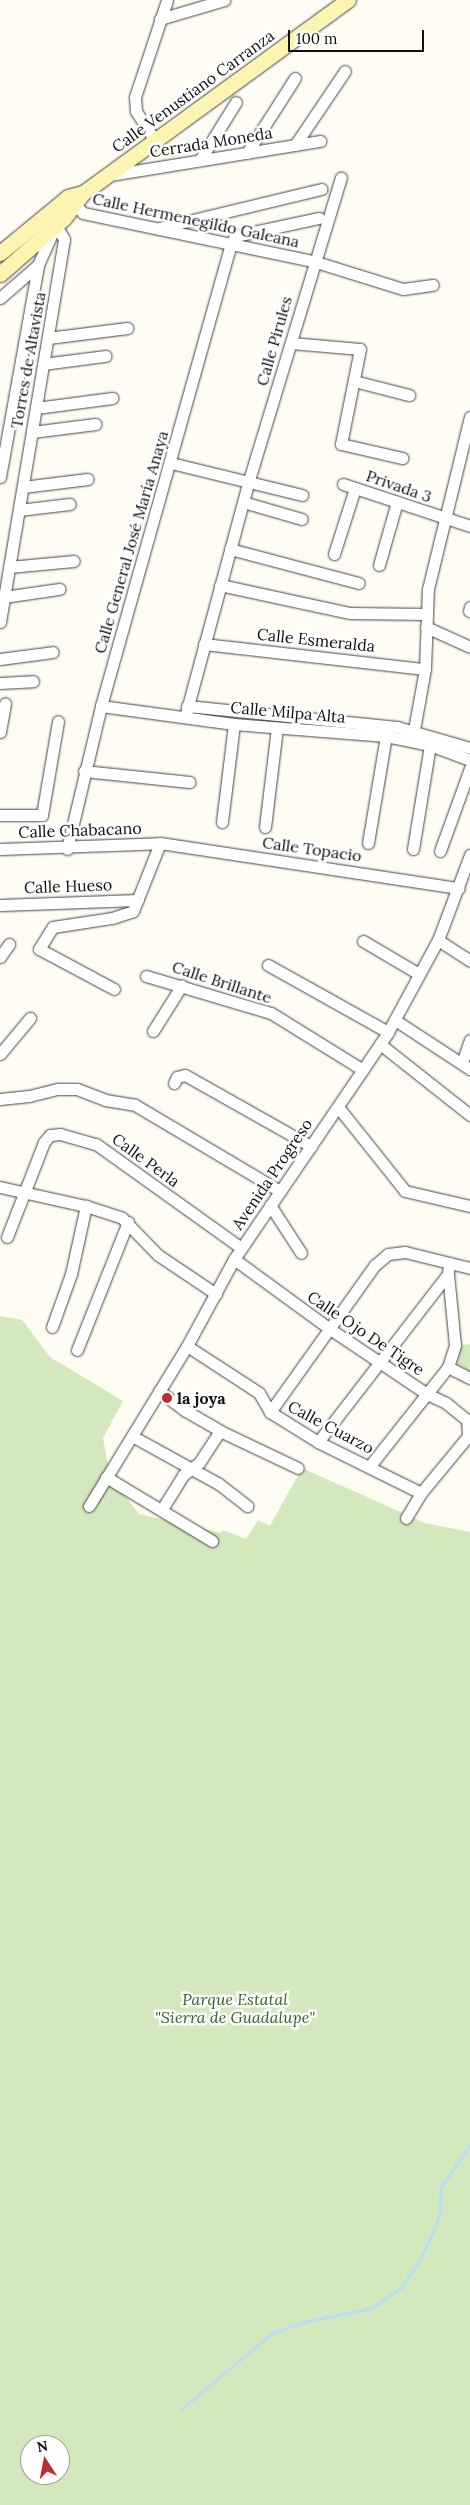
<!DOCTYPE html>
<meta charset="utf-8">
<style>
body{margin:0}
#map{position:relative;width:470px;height:2505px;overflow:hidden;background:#fefcf3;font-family:Lora,serif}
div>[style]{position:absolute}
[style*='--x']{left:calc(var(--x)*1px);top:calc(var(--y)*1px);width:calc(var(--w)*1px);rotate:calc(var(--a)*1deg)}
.green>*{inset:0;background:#d3e8bd}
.stream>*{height:2.5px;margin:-1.25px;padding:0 1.25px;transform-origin:1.25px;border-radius:1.25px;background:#baddf4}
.roads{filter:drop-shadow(0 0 1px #434343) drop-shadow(0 0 1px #434343)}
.street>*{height:11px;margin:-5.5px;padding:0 5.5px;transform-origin:5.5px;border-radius:5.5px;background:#fff}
.secondary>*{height:15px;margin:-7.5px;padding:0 7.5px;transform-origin:7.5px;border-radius:7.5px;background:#fbf4b2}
.dots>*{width:14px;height:14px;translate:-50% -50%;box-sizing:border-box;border:2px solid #fff;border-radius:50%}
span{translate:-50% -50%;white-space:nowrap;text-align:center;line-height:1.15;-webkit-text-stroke:5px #fff;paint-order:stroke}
.street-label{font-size:16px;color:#101010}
.poi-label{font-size:16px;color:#101010;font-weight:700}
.left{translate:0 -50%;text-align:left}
.park-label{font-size:16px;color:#2f6522;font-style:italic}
.north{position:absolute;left:20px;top:2435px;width:50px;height:50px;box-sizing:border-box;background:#fff;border:1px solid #9f9f9f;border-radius:50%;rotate:349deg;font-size:14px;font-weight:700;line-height:20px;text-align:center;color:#101010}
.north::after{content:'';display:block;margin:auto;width:18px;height:22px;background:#ba2d31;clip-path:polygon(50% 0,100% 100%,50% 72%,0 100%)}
.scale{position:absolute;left:288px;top:30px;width:136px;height:22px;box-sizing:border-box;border:2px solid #101010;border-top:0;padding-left:6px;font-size:15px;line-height:18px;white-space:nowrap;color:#101010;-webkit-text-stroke:4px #fff;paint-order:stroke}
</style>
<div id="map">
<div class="green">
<i style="clip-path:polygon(evenodd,0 1316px,22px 1320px,50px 1357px,123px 1401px,103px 1438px,110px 1476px,139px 1514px,221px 1533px,223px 1530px,246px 1539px,258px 1520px,270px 1526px,302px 1468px,425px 1523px,470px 1532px,470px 2505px,0 2505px,0 1316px,30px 2445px,60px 2445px,60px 2475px,30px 2475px,30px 2445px)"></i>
<i style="clip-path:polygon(470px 1344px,470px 1371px,457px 1364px,461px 1345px)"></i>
</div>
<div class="stream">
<i style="--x:182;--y:2409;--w:116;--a:-40.1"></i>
<i style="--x:271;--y:2334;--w:30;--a:-21"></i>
<i style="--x:299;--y:2323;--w:75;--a:-11.6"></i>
<i style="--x:372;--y:2308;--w:37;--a:-35"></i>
<i style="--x:402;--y:2287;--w:33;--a:-57"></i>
<i style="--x:420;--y:2259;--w:32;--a:-64"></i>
<i style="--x:434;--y:2230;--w:20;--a:-72"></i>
<i style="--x:440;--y:2211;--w:24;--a:-88"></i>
<i style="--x:441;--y:2187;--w:51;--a:-55.4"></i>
</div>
<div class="roads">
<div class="street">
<i style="--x:160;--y:19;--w:67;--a:-16.5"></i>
<i style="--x:154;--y:139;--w:33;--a:-123"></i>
<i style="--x:136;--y:111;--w:14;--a:-94"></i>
<i style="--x:135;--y:97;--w:102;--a:-71.7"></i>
<i style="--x:295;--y:145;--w:89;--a:-56"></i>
<i style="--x:247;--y:153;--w:89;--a:-57.4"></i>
<i style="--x:200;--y:160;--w:68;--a:-58.2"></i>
<i style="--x:110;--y:175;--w:213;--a:-9.2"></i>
<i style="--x:70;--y:199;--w:19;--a:47"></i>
<i style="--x:83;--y:213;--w:235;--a:11.8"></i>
<i style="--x:313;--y:261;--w:94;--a:17.3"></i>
<i style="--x:403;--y:289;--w:30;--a:-8"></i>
<i style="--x:159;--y:228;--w:167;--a:-13.5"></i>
<i style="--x:0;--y:298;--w:50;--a:-41"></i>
<i style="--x:48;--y:338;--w:80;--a:-7.2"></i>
<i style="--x:291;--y:343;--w:69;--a:5"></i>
<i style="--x:360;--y:349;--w:97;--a:101.3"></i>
<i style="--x:341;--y:444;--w:63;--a:12.9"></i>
<i style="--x:43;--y:364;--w:63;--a:-7.4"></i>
<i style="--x:354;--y:381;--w:57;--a:14.3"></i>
<i style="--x:36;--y:408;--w:77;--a:-7.5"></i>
<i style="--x:32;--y:432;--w:64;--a:-7.2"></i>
<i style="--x:171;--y:463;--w:135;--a:13.7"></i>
<i style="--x:0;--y:477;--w:215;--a:-79.8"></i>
<i style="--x:38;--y:265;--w:39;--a:-66"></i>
<i style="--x:343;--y:484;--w:134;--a:18.3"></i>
<i style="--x:23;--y:487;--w:65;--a:-7"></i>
<i style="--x:243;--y:502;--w:61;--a:16.1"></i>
<i style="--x:19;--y:510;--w:51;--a:-6.7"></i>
<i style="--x:230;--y:549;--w:133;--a:14.8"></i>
<i style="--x:334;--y:554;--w:69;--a:-72.3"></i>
<i style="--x:379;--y:565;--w:66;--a:-74.1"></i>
<i style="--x:9;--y:567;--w:65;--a:-5.3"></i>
<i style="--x:220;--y:585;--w:133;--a:12.2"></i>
<i style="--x:350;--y:613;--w:77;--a:0.7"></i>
<i style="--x:4;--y:597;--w:56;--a:-8.3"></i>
<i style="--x:469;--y:611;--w:4;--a:-76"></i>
<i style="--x:0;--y:622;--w:388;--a:-80.5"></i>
<i style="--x:64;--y:239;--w:16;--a:-120"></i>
<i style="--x:426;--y:627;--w:48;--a:24.4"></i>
<i style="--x:204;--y:644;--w:222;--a:6.5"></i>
<i style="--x:0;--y:659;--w:53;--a:-7.5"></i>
<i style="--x:0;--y:683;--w:33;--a:-3"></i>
<i style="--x:101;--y:706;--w:134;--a:7.7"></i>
<i style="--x:234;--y:724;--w:152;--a:4.5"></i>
<i style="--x:386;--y:736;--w:45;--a:11.6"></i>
<i style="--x:430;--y:745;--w:43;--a:20.6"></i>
<i style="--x:187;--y:706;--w:211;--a:5.7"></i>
<i style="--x:397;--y:727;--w:76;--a:16"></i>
<i style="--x:185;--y:717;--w:245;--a:-74.9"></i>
<i style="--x:249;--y:480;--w:316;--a:-73.1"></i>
<i style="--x:414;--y:730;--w:62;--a:-79.8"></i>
<i style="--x:425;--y:669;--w:80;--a:-87.9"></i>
<i style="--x:428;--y:589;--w:177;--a:-76.3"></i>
<i style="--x:0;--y:732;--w:29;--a:-80"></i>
<i style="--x:84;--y:771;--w:106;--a:6"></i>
<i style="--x:0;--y:815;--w:42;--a:0"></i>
<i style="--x:42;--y:815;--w:95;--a:-80.3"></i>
<i style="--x:222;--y:822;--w:99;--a:-83"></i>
<i style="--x:265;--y:827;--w:100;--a:-83.1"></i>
<i style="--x:368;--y:843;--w:109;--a:-80.5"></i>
<i style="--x:0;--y:849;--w:160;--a:-2.1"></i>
<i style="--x:160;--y:843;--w:302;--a:8.6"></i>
<i style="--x:67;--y:849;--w:147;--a:-76.6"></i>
<i style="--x:101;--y:706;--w:478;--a:-74.3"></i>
<i style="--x:230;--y:246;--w:11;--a:-63"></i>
<i style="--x:235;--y:236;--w:86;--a:-12.1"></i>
<i style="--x:413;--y:849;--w:105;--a:-80.7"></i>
<i style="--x:440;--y:851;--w:88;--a:-70.1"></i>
<i style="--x:0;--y:905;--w:138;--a:-2.1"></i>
<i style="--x:438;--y:940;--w:38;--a:33"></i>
<i style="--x:363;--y:941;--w:65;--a:30.5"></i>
<i style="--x:0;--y:957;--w:16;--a:-55"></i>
<i style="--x:268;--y:965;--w:137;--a:29.2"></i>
<i style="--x:146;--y:976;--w:130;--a:16.5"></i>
<i style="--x:271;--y:1013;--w:108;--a:31.8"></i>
<i style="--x:114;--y:989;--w:85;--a:-151.9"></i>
<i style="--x:39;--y:949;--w:26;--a:-58"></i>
<i style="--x:53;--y:927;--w:60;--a:-8.7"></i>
<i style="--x:112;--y:918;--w:22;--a:-18"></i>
<i style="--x:133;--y:911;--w:73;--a:-68.3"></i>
<i style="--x:395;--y:1020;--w:90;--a:33.2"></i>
<i style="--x:153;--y:1031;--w:54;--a:-57.8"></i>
<i style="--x:380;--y:1044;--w:115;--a:38.3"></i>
<i style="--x:0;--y:1054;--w:47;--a:-50.2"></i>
<i style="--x:462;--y:1063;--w:24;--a:-71"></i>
<i style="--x:174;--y:1083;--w:7;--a:-63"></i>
<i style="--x:177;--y:1077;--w:8;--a:-14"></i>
<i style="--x:185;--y:1075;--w:145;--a:29.4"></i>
<i style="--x:0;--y:1099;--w:29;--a:-6"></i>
<i style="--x:29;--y:1096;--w:30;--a:-14"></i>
<i style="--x:58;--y:1089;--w:19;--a:0"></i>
<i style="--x:77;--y:1089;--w:30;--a:21"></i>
<i style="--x:105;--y:1100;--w:30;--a:9"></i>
<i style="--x:135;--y:1105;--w:169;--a:30.7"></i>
<i style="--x:338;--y:1107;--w:107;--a:51.4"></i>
<i style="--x:405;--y:1191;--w:67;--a:13"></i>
<i style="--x:0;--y:1187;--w:88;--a:12.5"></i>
<i style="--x:86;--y:1206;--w:38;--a:18"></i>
<i style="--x:122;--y:1218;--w:52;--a:45.8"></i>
<i style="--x:158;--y:1255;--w:70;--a:33.9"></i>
<i style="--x:270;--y:1205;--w:57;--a:57.1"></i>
<i style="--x:7;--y:1237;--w:102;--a:-68.7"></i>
<i style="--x:44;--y:1142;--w:9;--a:-49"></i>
<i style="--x:50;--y:1135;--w:10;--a:-6"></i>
<i style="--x:60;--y:1134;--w:37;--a:16"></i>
<i style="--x:96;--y:1144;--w:178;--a:35.6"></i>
<i style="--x:234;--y:1259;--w:119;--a:36.1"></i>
<i style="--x:330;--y:1329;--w:117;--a:33.8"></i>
<i style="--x:427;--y:1394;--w:21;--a:25"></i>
<i style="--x:446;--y:1403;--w:27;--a:39"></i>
<i style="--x:467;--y:1420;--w:16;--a:86"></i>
<i style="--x:52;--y:1327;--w:56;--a:-70.3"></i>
<i style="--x:71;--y:1274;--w:70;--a:-77.6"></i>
<i style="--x:187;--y:1346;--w:86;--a:33.1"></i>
<i style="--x:259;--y:1393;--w:22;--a:60"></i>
<i style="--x:270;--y:1412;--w:57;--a:32"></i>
<i style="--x:318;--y:1442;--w:115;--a:26.3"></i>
<i style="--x:77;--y:1350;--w:138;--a:-68.3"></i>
<i style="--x:448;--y:1367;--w:25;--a:27"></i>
<i style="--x:159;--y:1391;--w:34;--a:37"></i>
<i style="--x:186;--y:1411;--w:39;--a:30"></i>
<i style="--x:220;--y:1431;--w:86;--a:25.4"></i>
<i style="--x:270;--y:1412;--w:181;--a:-54.5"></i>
<i style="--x:375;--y:1265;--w:17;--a:-40"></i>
<i style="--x:388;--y:1254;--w:17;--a:-7"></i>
<i style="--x:405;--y:1252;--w:67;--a:13.8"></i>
<i style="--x:132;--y:1436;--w:99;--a:28.9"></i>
<i style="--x:219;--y:1484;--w:36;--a:38"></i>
<i style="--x:318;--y:1442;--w:212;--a:-52.3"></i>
<i style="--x:448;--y:1274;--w:11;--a:-85"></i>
<i style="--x:369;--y:1467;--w:127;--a:-51.7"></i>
<i style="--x:448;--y:1367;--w:23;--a:-72"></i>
<i style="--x:455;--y:1345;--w:71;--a:-95.6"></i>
<i style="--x:106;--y:1477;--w:124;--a:31.1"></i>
<i style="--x:89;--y:1506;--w:188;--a:-58.5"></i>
<i style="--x:187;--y:1346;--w:99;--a:-61.6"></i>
<i style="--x:234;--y:1259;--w:274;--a:-55.8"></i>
<i style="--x:388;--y:1032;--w:105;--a:-61.5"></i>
<i style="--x:438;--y:940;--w:91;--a:-69.4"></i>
<i style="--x:162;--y:1509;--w:40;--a:-58"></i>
<i style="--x:183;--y:1475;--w:20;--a:-37"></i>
<i style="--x:199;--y:1463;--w:38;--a:-57"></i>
<i style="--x:406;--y:1518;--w:29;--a:-59"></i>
<i style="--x:421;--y:1493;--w:74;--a:-50.5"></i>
</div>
<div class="secondary">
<i style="--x:0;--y:253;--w:88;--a:-39.5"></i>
<i style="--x:68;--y:197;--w:16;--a:-15"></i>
<i style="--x:0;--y:274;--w:85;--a:-41.2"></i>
<i style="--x:64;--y:218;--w:31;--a:-53"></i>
<i style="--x:83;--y:193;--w:328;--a:-36.1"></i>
</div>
</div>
<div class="dots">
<i style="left:167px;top:1398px;background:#ba2d31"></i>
</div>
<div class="street-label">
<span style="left:193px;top:91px;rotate:-36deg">Calle Venustiano Carranza</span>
<span style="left:211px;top:142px;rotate:-9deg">Cerrada Moneda</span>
<span style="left:196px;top:220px;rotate:12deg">Calle Hermenegildo Galeana</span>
<span style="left:274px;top:341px;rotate:-74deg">Calle Pirules</span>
<span style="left:28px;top:360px;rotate:-80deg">Torres de Altavista</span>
<span style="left:399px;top:486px;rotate:19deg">Privada 3</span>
<span style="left:131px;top:542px;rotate:-74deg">Calle General José María Anaya</span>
<span style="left:316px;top:640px;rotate:6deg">Calle Esmeralda</span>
<span style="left:288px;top:712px;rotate:5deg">Calle Milpa Alta</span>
<span style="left:80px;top:830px;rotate:-2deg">Calle Chabacano</span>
<span style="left:312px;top:849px;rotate:8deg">Calle Topacio</span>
<span style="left:68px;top:886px;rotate:-2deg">Calle Hueso</span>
<span style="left:222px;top:982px;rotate:18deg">Calle Brillante</span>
<span style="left:146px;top:1160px;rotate:36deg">Calle Perla</span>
<span style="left:272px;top:1174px;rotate:-56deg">Avenida Progreso</span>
<span style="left:366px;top:1333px;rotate:34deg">Calle Ojo De Tigre</span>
<span style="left:331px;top:1427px;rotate:28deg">Calle Cuarzo</span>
</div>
<div class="poi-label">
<span class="left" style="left:177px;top:1398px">la joya</span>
</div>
<div class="park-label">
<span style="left:235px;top:2008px">Parque Estatal<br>"Sierra de Guadalupe"</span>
</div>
<div class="north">N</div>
<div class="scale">100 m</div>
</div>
